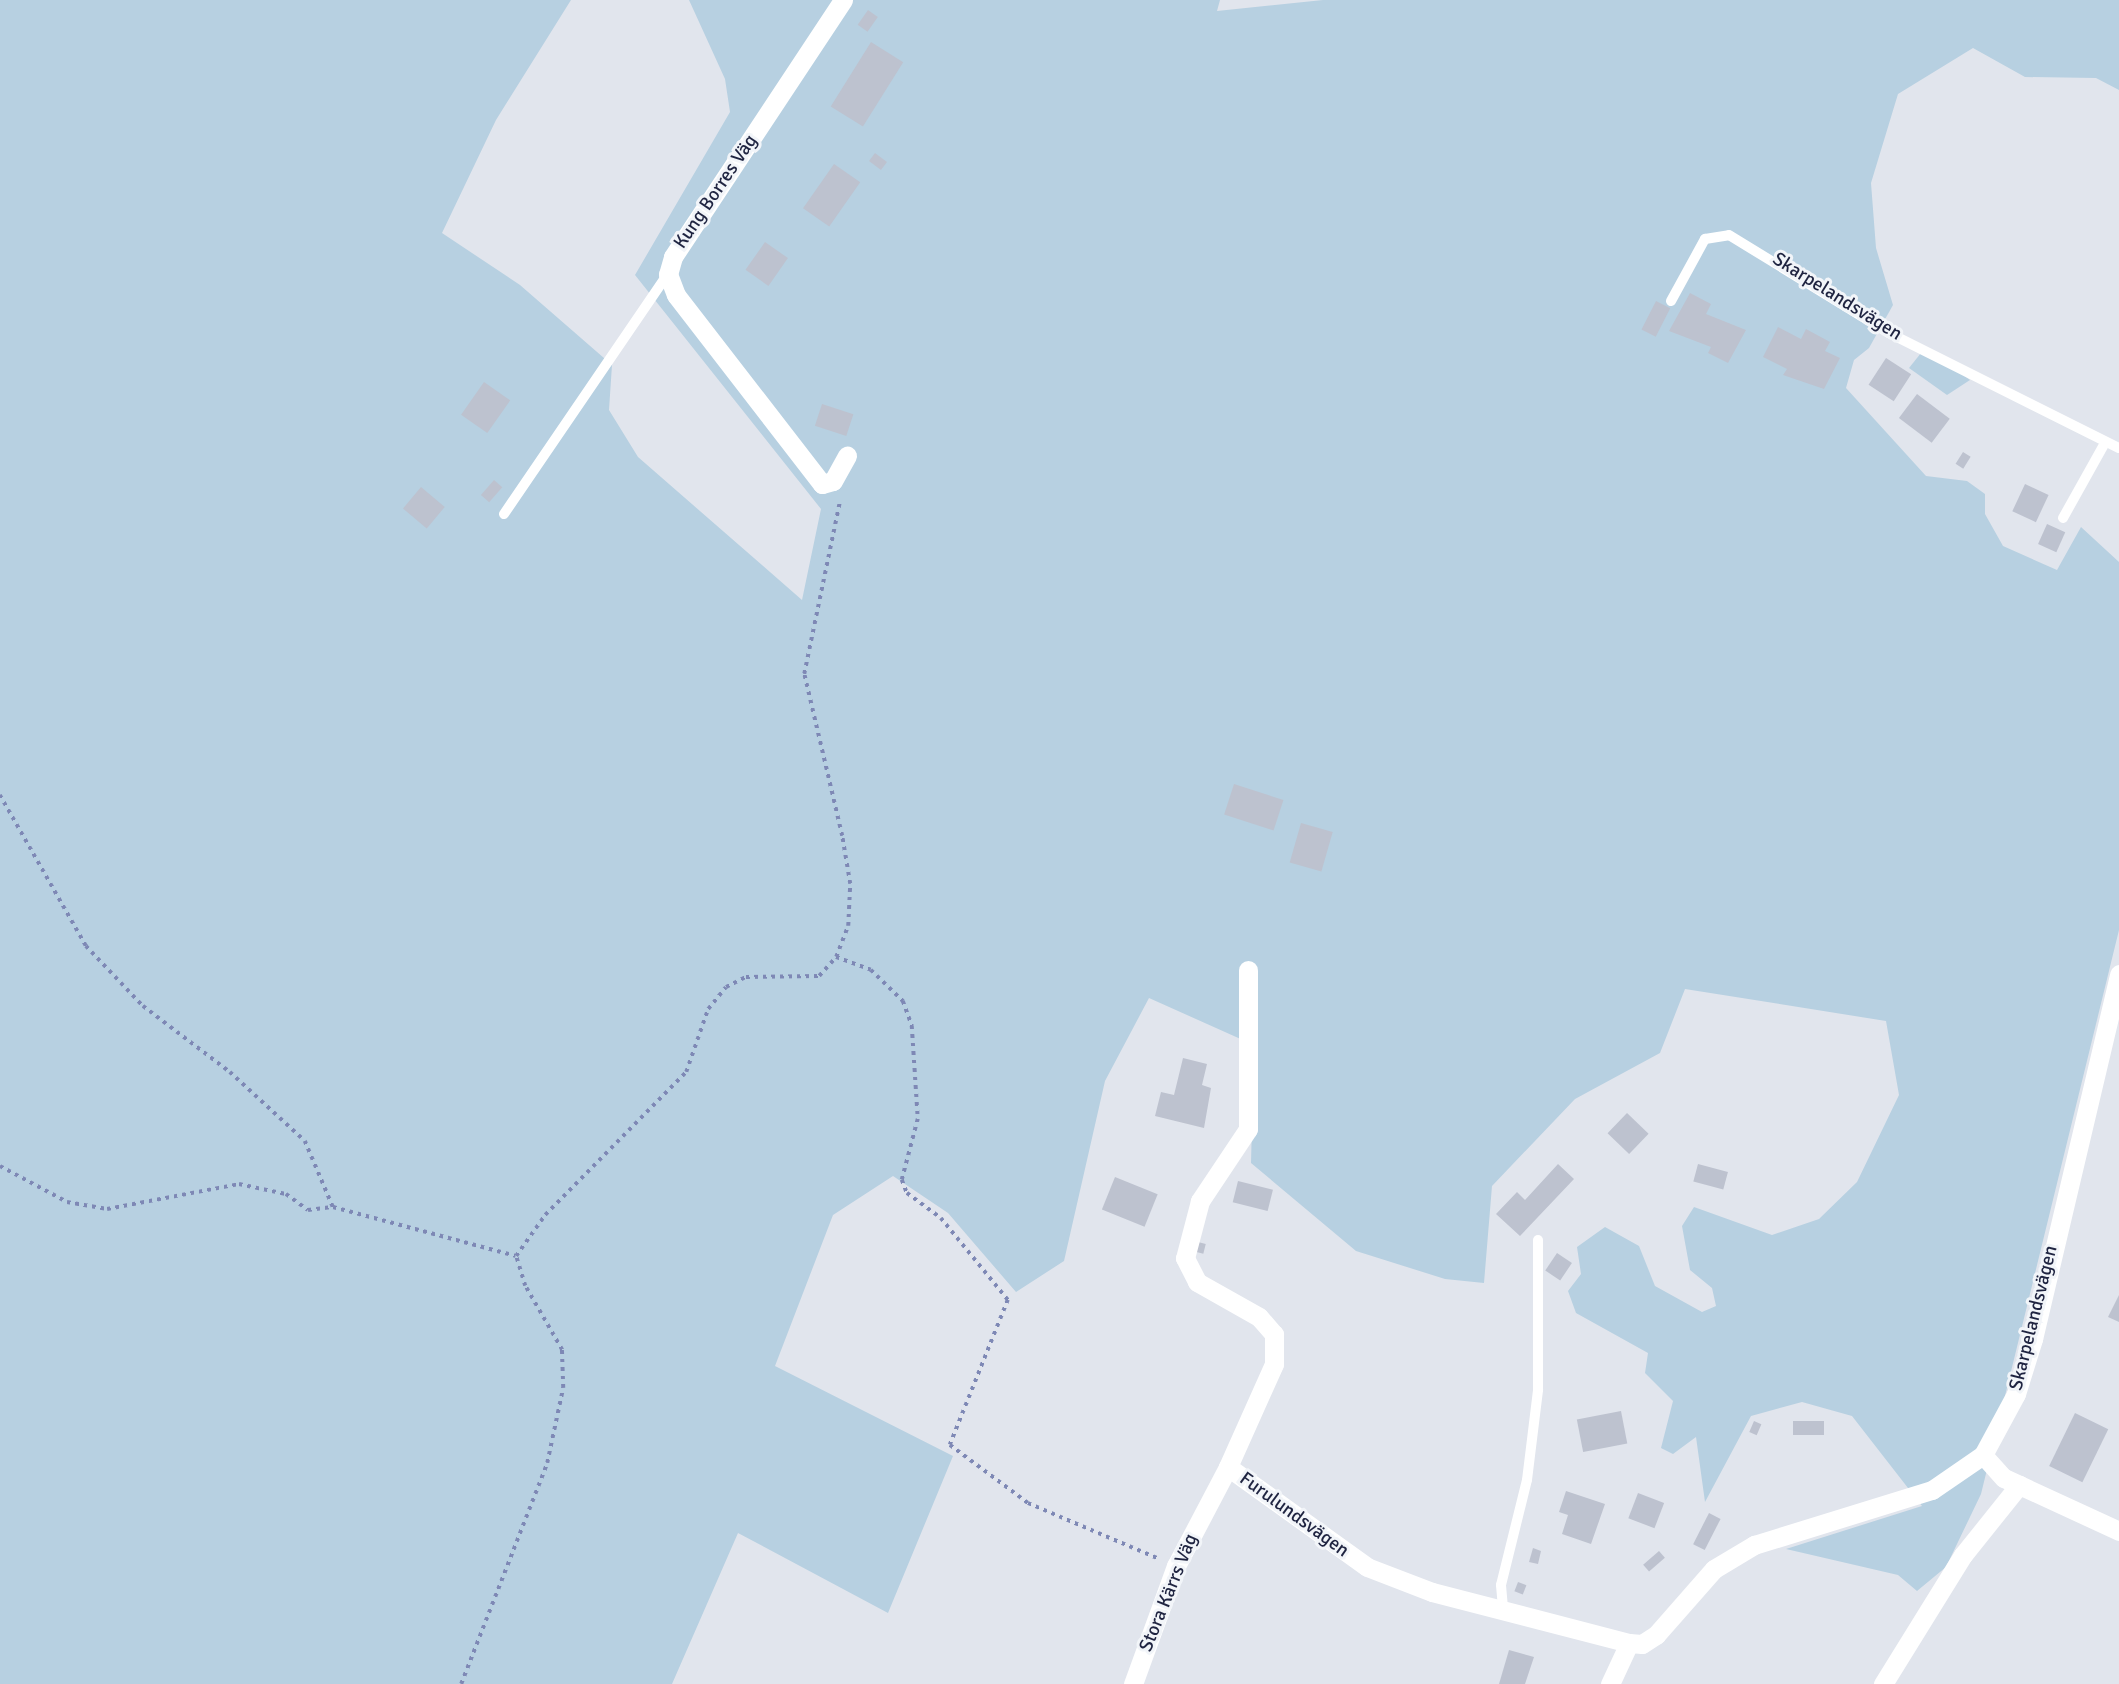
<!DOCTYPE html>
<meta charset="utf-8">
<style>
body{margin:0}
#map{position:relative;width:2119px;height:1684px;overflow:hidden;background:#e1e5ed;font-family:Signika,sans-serif}
div>[style]{position:absolute}
[style*='--x']{left:calc(var(--x)*1px);top:calc(var(--y)*1px);width:calc(var(--w)*1px);rotate:calc(var(--a)*1deg)}
.green>*{inset:0;background:#b7d0e1}
.building>*{inset:0;background:#bdc2cf;transform-origin:0 0}
.path>*{height:3.5px;margin-top:-1.75px;transform-origin:0;background:repeating-linear-gradient(90deg,#7e88b5 0 3.5px,transparent 0 8.5px)}
.service>*{height:10px;margin:-5px;padding:0 5px;transform-origin:5px;border-radius:5px;background:#fff}
.minor>*{height:19px;margin:-9.5px;padding:0 9.5px;transform-origin:9.5px;border-radius:9.5px;background:#fff}
span{translate:-50% -50%;white-space:nowrap;text-align:center;line-height:1.15;-webkit-text-stroke:6px #f2f5f9;paint-order:stroke}
.street-label{font-size:19px;color:#1f2441}
</style>
<div id="map">
<div class="green">
<i style="clip-path:polygon(0 0,571px 0,496px 120px,442px 233px,520px 285px,612px 365px,609px 410px,638px 457px,802px 600px,821px 509px,635px 275px,730px 112px,725px 79px,689px 0,1220px 0,1217px 11px,1323px 0,2119px 0,2119px 90px,2096px 78px,2025px 77px,1973px 48px,1898px 94px,1871px 183px,1876px 248px,1893px 305px,1869px 348px,1854px 360px,1846px 388px,1926px 476px,1967px 481px,1985px 494px,1985px 514px,2003px 546px,2057px 570px,2081px 527px,2119px 562px,2119px 930px,1981px 1494px,1946px 1567px,1917px 1591px,1898px 1575px,1786px 1549px,1922px 1506px,1852px 1416px,1802px 1402px,1751px 1416px,1705px 1502px,1696px 1437px,1673px 1454px,1661px 1448px,1673px 1401px,1645px 1373px,1648px 1353px,1576px 1313px,1568px 1291px,1581px 1274px,1577px 1247px,1605px 1227px,1639px 1246px,1655px 1286px,1702px 1312px,1716px 1306px,1712px 1288px,1690px 1270px,1682px 1226px,1694px 1207px,1772px 1235px,1819px 1219px,1857px 1182px,1899px 1095px,1886px 1021px,1685px 989px,1660px 1053px,1575px 1099px,1492px 1186px,1484px 1283px,1445px 1279px,1356px 1251px,1251px 1163px,1254px 1045px,1149px 998px,1105px 1081px,1064px 1261px,1016px 1292px,948px 1213px,893px 1176px,833px 1215px,775px 1366px,953px 1456px,888px 1613px,738px 1533px,672px 1684px,0 1684px)"></i>
<i style="clip-path:polygon(1921px 353px,1955px 369px,1970px 380px,1947px 395px,1909px 368px)"></i>
</div>
<div class="building">
<i style="left:868px;top:10px;width:12px;height:18px;rotate:35deg"></i>
<i style="left:871px;top:42px;width:38px;height:76px;rotate:32deg"></i>
<i style="left:875px;top:153px;width:15px;height:10px;rotate:37deg"></i>
<i style="left:834px;top:164px;width:32px;height:54px;rotate:35deg"></i>
<i style="left:765px;top:242px;width:28px;height:34px;rotate:35deg"></i>
<i style="clip-path:polygon(1690px 293px,1711px 304px,1706px 314px,1746px 330px,1728px 363px,1708px 353px,1711px 347px,1669px 331px)"></i>
<i style="left:1656px;top:301px;width:16px;height:32px;rotate:27deg"></i>
<i style="clip-path:polygon(1778px 327px,1801px 339px,1806px 329px,1830px 342px,1825px 351px,1840px 358px,1824px 389px,1783px 375px,1787px 369px,1763px 357px)"></i>
<i style="left:1886px;top:358px;width:30px;height:32px;rotate:33deg"></i>
<i style="left:484px;top:382px;width:32px;height:40px;rotate:35deg"></i>
<i style="left:1917px;top:394px;width:41px;height:30px;rotate:37deg"></i>
<i style="left:822px;top:404px;width:33px;height:23px;rotate:18deg"></i>
<i style="left:1963px;top:452px;width:9px;height:14px;rotate:32deg"></i>
<i style="left:494px;top:480px;width:11px;height:20px;rotate:41deg"></i>
<i style="left:2025px;top:484px;width:26px;height:30px;rotate:25deg"></i>
<i style="left:421px;top:487px;width:31px;height:28px;rotate:40deg"></i>
<i style="left:2047px;top:524px;width:20px;height:22px;rotate:24deg"></i>
<i style="left:1234px;top:784px;width:52px;height:32px;rotate:18deg"></i>
<i style="left:1301px;top:823px;width:33px;height:41px;rotate:16deg"></i>
<i style="clip-path:polygon(1183px 1058px,1207px 1064px,1202px 1085px,1211px 1088px,1204px 1128px,1155px 1116px,1161px 1092px,1174px 1095px)"></i>
<i style="left:1627px;top:1113px;width:30px;height:28px;rotate:44deg"></i>
<i style="clip-path:polygon(1558px 1164px,1574px 1179px,1520px 1236px,1496px 1214px,1517px 1192px,1525px 1200px)"></i>
<i style="left:1698px;top:1164px;width:31px;height:18px;rotate:15deg"></i>
<i style="left:1115px;top:1177px;width:46px;height:35px;rotate:22deg"></i>
<i style="left:1238px;top:1181px;width:36px;height:22px;rotate:14deg"></i>
<i style="left:1198px;top:1242px;width:8px;height:10px;rotate:14deg"></i>
<i style="left:1557px;top:1253px;width:18px;height:21px;rotate:34deg"></i>
<i style="clip-path:polygon(2119px 1295px,2119px 1322px,2108px 1317px)"></i>
<i style="left:1621px;top:1411px;width:33px;height:45px;rotate:79deg"></i>
<i style="left:2075px;top:1413px;width:37px;height:59px;rotate:26deg"></i>
<i style="left:1754px;top:1421px;width:8px;height:12px;rotate:23deg"></i>
<i style="left:1793px;top:1421px;width:31px;height:14px"></i>
<i style="clip-path:polygon(1566px 1491px,1605px 1504px,1591px 1544px,1562px 1534px,1568px 1515px,1559px 1512px)"></i>
<i style="left:1638px;top:1493px;width:28px;height:27px;rotate:21deg"></i>
<i style="left:1709px;top:1513px;width:13px;height:35px;rotate:27deg"></i>
<i style="clip-path:polygon(1533px 1548px,1541px 1551px,1538px 1564px,1529px 1562px)"></i>
<i style="left:1659px;top:1551px;width:9px;height:21px;rotate:49deg"></i>
<i style="left:1518px;top:1582px;width:9px;height:10px;rotate:21deg"></i>
<i style="clip-path:polygon(1509px 1650px,1534px 1657px,1525px 1684px,1499px 1684px)"></i>
</div>
<div class="path">
<i style="--x:0;--y:795;--w:174;--a:60.3"></i>
<i style="--x:86;--y:946;--w:83;--a:46.5"></i>
<i style="--x:143;--y:1006;--w:109;--a:37.2"></i>
<i style="--x:230;--y:1072;--w:102;--a:42.6"></i>
<i style="--x:305;--y:1141;--w:72;--a:67"></i>
<i style="--x:333;--y:1207;--w:189;--a:15"></i>
<i style="--x:836;--y:957;--w:37;--a:20"></i>
<i style="--x:871;--y:970;--w:45;--a:44.1"></i>
<i style="--x:903;--y:1001;--w:27;--a:70"></i>
<i style="--x:912;--y:1026;--w:93;--a:86.3"></i>
<i style="--x:918;--y:1119;--w:63;--a:104.7"></i>
<i style="--x:902;--y:1180;--w:14;--a:69"></i>
<i style="--x:907;--y:1193;--w:42;--a:36.3"></i>
<i style="--x:941;--y:1218;--w:106;--a:50.7"></i>
<i style="--x:1008;--y:1300;--w:156;--a:111.8"></i>
<i style="--x:950;--y:1445;--w:97;--a:36.6"></i>
<i style="--x:1028;--y:1503;--w:142;--a:23.1"></i>
<i style="--x:0;--y:1166;--w:76;--a:28.2"></i>
<i style="--x:67;--y:1202;--w:41;--a:9.9"></i>
<i style="--x:107;--y:1209;--w:134;--a:-10.7"></i>
<i style="--x:239;--y:1184;--w:48;--a:12"></i>
<i style="--x:286;--y:1194;--w:27;--a:36"></i>
<i style="--x:308;--y:1210;--w:24;--a:-7"></i>
<i style="--x:461;--y:1684;--w:237;--a:-68.7"></i>
<i style="--x:547;--y:1463;--w:77;--a:-78"></i>
<i style="--x:563;--y:1388;--w:38;--a:-92"></i>
<i style="--x:562;--y:1350;--w:74;--a:-120"></i>
<i style="--x:525;--y:1286;--w:31;--a:-107"></i>
<i style="--x:516;--y:1256;--w:50;--a:-54.7"></i>
<i style="--x:545;--y:1215;--w:201;--a:-45.4"></i>
<i style="--x:686;--y:1072;--w:67;--a:-70.8"></i>
<i style="--x:708;--y:1009;--w:28;--a:-51"></i>
<i style="--x:726;--y:987;--w:22;--a:-27"></i>
<i style="--x:746;--y:977;--w:73;--a:-0.8"></i>
<i style="--x:819;--y:976;--w:25;--a:-48"></i>
<i style="--x:836;--y:957;--w:33;--a:-69"></i>
<i style="--x:848;--y:926;--w:42;--a:-87.3"></i>
<i style="--x:850;--y:884;--w:49;--a:-99.5"></i>
<i style="--x:842;--y:836;--w:166;--a:-103.2"></i>
<i style="--x:804;--y:674;--w:178;--a:-78.3"></i>
</div>
<div class="service">
<i style="--x:1671;--y:301;--w:71;--a:-61.3"></i>
<i style="--x:1705;--y:239;--w:24;--a:-9"></i>
<i style="--x:1729;--y:235;--w:188;--a:31.5"></i>
<i style="--x:1889;--y:333;--w:257;--a:26.6"></i>
<i style="--x:504;--y:514;--w:291;--a:-55.7"></i>
<i style="--x:2063;--y:518;--w:86;--a:-60.8"></i>
<i style="--x:1503;--y:1608;--w:23;--a:-95"></i>
<i style="--x:1501;--y:1585;--w:108;--a:-76.1"></i>
<i style="--x:1527;--y:1480;--w:91;--a:-83"></i>
<i style="--x:1538;--y:1390;--w:150;--a:-90"></i>
</div>
<div class="minor">
<i style="--x:843;--y:0;--w:308;--a:123.5"></i>
<i style="--x:673;--y:257;--w:18;--a:106"></i>
<i style="--x:668;--y:274;--w:22;--a:69"></i>
<i style="--x:676;--y:295;--w:239;--a:52.3"></i>
<i style="--x:822;--y:484;--w:11;--a:-15"></i>
<i style="--x:833;--y:481;--w:29;--a:-61"></i>
<i style="--x:1248;--y:970;--w:159;--a:90"></i>
<i style="--x:1248;--y:1129;--w:87;--a:123.7"></i>
<i style="--x:1200;--y:1201;--w:59;--a:104.7"></i>
<i style="--x:1185;--y:1258;--w:27;--a:63"></i>
<i style="--x:1197;--y:1282;--w:71;--a:29.4"></i>
<i style="--x:1259;--y:1317;--w:23;--a:49"></i>
<i style="--x:1274;--y:1334;--w:30;--a:90"></i>
<i style="--x:1274;--y:1364;--w:113;--a:114.1"></i>
<i style="--x:1228;--y:1467;--w:171;--a:35.7"></i>
<i style="--x:1367;--y:1567;--w:70;--a:21"></i>
<i style="--x:1432;--y:1592;--w:203;--a:14.5"></i>
<i style="--x:1983;--y:1455;--w:31;--a:48"></i>
<i style="--x:2004;--y:1478;--w:127;--a:24.7"></i>
<i style="--x:1133;--y:1684;--w:126;--a:-70"></i>
<i style="--x:1176;--y:1566;--w:112;--a:-62.3"></i>
<i style="--x:1610;--y:1684;--w:45;--a:-65.1"></i>
<i style="--x:1629;--y:1643;--w:13;--a:4"></i>
<i style="--x:1642;--y:1644;--w:17;--a:-33"></i>
<i style="--x:1656;--y:1635;--w:88;--a:-48.7"></i>
<i style="--x:1714;--y:1569;--w:47;--a:-31"></i>
<i style="--x:1754;--y:1545;--w:186;--a:-17.2"></i>
<i style="--x:1932;--y:1490;--w:62;--a:-34.5"></i>
<i style="--x:1983;--y:1455;--w:69;--a:-61.6"></i>
<i style="--x:2016;--y:1394;--w:58;--a:-72.8"></i>
<i style="--x:2033;--y:1339;--w:375;--a:-76.7"></i>
<i style="--x:1883;--y:1684;--w:152;--a:-58.2"></i>
<i style="--x:1963;--y:1555;--w:90;--a:-51.3"></i>
</div>
<div class="street-label">
<span style="left:716px;top:192px;rotate:-56deg">Kung Borres Väg</span>
<span style="left:1837px;top:297px;rotate:32deg">Skarpelandsvägen</span>
<span style="left:2034px;top:1318px;rotate:-76deg">Skarpelandsvägen</span>
<span style="left:1294px;top:1515px;rotate:36deg">Furulundsvägen</span>
<span style="left:1169px;top:1593px;rotate:-68deg">Stora Kärrs Väg</span>
</div>
</div>
